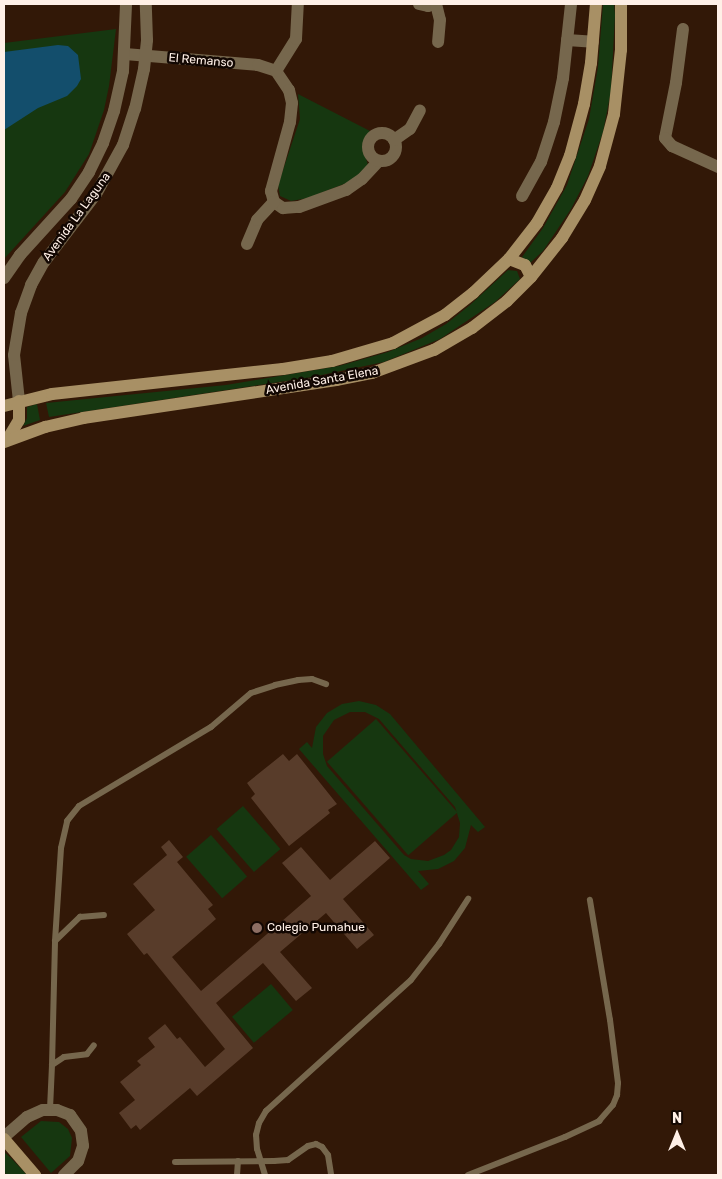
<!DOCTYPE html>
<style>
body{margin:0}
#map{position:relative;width:722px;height:1179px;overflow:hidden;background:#321807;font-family:Rubik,sans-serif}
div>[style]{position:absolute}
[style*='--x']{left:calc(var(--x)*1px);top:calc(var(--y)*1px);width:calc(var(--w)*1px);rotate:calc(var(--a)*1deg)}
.green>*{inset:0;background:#163710;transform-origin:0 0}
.water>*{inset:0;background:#134e6c}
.building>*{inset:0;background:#583c2a}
.lane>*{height:6px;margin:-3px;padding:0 3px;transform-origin:3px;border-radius:3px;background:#76674d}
.street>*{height:12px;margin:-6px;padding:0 6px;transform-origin:6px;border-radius:6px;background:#76674d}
.street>.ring{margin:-6px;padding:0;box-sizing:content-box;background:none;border:12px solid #76674d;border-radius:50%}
.secondary>*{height:12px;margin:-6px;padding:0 6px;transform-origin:6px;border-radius:6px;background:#a89065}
.dots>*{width:14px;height:14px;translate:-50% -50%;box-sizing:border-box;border:2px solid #120702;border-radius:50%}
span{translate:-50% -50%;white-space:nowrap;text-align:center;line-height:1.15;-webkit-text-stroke:5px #120702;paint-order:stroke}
.street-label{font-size:12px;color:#fff0e7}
.poi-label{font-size:12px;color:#fff0e7}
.left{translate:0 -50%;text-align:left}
.frame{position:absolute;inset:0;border:5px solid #fff0e7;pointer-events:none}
.north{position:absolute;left:652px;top:1109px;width:50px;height:50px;-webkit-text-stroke:4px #120702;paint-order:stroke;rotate:0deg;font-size:14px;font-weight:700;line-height:20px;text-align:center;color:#fff0e7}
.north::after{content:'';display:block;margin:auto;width:18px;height:22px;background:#fff0e7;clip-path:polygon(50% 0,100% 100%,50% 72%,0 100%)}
</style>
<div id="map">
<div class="green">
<i style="clip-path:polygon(603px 4px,614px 4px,615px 15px,611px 91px,603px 132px,588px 176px,571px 209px,543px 251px,530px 263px,522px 257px,543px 228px,567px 185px,589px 119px,598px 67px)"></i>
<i style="clip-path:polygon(116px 29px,109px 86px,104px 110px,89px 154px,65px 192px,4px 259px,4px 43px)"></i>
<i style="clip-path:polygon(298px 94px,370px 131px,363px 148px,368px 165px,365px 171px,349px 182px,308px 198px,291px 201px,280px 196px,278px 185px,300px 119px)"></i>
<i style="clip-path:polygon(508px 270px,517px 271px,520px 279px,495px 302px,440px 339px,384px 362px,312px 377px,49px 417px,46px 403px,226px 385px,339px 366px,388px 352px,422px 338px,446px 324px,470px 305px)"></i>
<i style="clip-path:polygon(37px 404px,40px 420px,23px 426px,27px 418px,27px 407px)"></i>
<i style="clip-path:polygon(evenodd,359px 701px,376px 705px,390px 714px,485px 827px,478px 832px,471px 825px,465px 848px,454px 861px,438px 869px,418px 871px,429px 884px,421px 890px,299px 749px,307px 742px,312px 748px,316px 727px,327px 713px,342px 704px,359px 701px,350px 712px,365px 712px,379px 719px,455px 807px,460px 823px,459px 837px,451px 850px,444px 855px,428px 861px,411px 859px,404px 855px,327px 766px,323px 754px,323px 736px,334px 720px,350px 712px)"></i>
<i style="left:376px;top:719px;width:124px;height:65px;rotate:49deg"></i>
<i style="left:243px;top:806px;width:57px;height:35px;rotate:49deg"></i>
<i style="left:211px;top:835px;width:55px;height:33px;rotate:49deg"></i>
<i style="left:271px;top:984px;width:34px;height:51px;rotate:50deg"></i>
<i style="clip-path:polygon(41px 1121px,59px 1122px,68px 1129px,72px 1138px,70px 1156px,51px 1173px,21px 1137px)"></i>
<i style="clip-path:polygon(4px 1152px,11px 1158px,27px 1175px,7px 1175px,4px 1172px)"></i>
</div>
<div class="water">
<i style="clip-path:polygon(58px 45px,68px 46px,78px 55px,81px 79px,77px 86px,67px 96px,38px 108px,4px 130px,4px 52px)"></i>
</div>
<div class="building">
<i style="clip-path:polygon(283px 754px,289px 761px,297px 754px,337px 804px,328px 810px,330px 813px,289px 846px,251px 798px,255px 794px,247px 783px)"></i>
<i style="clip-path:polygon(169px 840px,183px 857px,177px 862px,213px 905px,208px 909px,216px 919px,172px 957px,201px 991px,311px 896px,282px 863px,301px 847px,330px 880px,375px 841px,390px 858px,343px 899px,374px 935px,357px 949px,326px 913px,280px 952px,312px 988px,296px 1001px,263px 963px,216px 1003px,253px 1048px,197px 1096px,190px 1088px,140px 1130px,136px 1125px,131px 1129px,119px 1113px,135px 1100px,120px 1082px,141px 1065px,137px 1061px,155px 1047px,148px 1038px,165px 1024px,177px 1039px,180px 1037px,205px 1067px,225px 1049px,147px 953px,144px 955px,127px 934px,155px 910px,133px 884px,167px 855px,161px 847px)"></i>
</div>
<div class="lane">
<i style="--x:55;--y:941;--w:93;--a:-86.3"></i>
<i style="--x:61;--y:848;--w:28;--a:-77"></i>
<i style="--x:67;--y:821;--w:19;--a:-51"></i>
<i style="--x:79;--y:806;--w:154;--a:-30.9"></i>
<i style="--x:211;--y:727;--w:52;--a:-40.4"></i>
<i style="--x:251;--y:693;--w:25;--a:-18"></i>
<i style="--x:275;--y:685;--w:24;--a:-12"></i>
<i style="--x:298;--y:680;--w:14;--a:-4"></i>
<i style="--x:312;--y:679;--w:15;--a:20"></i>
<i style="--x:52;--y:1065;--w:124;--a:-88.6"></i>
<i style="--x:55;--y:941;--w:35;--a:-44"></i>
<i style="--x:80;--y:917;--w:24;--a:-5"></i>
<i style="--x:50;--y:1109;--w:44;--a:-87.4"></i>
<i style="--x:52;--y:1065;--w:14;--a:-34"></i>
<i style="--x:64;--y:1057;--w:23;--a:-7"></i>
<i style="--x:87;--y:1054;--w:11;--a:-52"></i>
<i style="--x:175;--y:1162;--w:99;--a:-0.6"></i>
<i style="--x:274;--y:1161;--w:14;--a:-4"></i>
<i style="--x:288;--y:1160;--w:24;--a:-35"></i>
<i style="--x:308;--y:1146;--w:8;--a:-14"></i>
<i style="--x:316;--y:1144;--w:7;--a:27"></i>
<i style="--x:322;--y:1147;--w:10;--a:53"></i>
<i style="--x:328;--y:1155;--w:20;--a:81"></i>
<i style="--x:237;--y:1175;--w:14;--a:-86"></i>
<i style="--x:265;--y:1175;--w:27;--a:-107"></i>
<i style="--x:257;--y:1149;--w:14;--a:-94"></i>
<i style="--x:256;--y:1135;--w:12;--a:-76"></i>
<i style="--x:259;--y:1123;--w:14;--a:-60"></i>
<i style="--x:266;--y:1111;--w:195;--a:-42.1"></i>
<i style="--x:411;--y:980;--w:46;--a:-52.1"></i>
<i style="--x:439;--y:944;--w:54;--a:-57.2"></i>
<i style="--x:468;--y:1175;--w:104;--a:-21.4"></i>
<i style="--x:565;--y:1137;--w:38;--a:-25"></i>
<i style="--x:599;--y:1121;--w:21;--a:-49"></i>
<i style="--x:613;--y:1105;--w:11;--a:-68"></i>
<i style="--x:617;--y:1095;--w:12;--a:-85"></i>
<i style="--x:618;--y:1083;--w:64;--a:-97.2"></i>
<i style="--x:610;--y:1020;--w:122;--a:-99.5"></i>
</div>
<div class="street">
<i style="--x:419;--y:4;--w:9;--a:13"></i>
<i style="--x:428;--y:6;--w:6;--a:-18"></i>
<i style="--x:436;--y:4;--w:16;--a:76"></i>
<i style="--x:440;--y:20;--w:22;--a:95"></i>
<i style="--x:683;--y:29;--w:54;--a:97.4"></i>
<i style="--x:676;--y:83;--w:56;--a:101.3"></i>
<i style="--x:665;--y:138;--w:11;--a:49"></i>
<i style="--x:672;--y:146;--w:51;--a:24.5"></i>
<i style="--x:567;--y:40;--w:26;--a:4"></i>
<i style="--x:125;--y:54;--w:133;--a:4.7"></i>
<i style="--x:258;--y:65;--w:19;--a:18"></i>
<i style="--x:276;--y:71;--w:23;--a:56"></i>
<i style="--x:289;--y:90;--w:13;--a:77"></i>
<i style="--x:292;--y:103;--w:19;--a:96"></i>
<i style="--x:290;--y:122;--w:72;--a:105.4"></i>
<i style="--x:271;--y:191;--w:11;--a:75"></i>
<i style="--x:274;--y:202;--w:11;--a:34"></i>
<i style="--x:283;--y:208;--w:16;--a:-4"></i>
<i style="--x:299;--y:207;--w:50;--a:-19.9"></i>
<i style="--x:346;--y:190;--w:19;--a:-35"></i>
<i style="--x:362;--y:179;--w:25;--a:-47"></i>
<i style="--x:276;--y:71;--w:38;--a:-58"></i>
<i style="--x:296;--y:39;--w:35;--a:-87"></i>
<i class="ring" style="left:368px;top:133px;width:16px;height:16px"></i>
<i style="--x:394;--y:140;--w:19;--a:-35"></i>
<i style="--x:410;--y:129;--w:21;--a:-62"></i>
<i style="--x:522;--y:196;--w:39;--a:-61"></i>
<i style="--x:541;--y:162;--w:42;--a:-72"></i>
<i style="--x:554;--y:122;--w:45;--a:-78.4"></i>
<i style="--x:563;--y:78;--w:74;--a:-83.8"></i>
<i style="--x:247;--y:244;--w:26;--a:-67"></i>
<i style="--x:257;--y:220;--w:25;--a:-47"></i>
<i style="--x:4;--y:278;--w:28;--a:-55"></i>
<i style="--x:20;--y:255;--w:76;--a:-47.7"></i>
<i style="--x:71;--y:199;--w:32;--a:-56"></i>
<i style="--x:89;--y:172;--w:32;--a:-64"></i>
<i style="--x:103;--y:143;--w:34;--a:-71"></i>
<i style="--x:114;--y:111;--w:41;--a:-77.3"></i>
<i style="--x:123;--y:71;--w:67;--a:-87.4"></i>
<i style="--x:19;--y:401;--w:46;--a:-96.2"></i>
<i style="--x:14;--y:355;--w:43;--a:-80.5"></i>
<i style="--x:21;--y:313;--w:30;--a:-70"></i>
<i style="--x:31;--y:285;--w:26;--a:-61"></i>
<i style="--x:44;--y:262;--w:86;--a:-52.6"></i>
<i style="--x:96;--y:194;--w:56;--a:-61.1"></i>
<i style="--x:123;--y:145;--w:38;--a:-72"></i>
<i style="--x:135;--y:109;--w:41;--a:-77.3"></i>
<i style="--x:144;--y:69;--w:29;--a:-84"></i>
<i style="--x:147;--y:40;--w:36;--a:-92"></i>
<i style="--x:4;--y:1137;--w:30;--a:-41"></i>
<i style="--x:27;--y:1117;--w:17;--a:-24"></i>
<i style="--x:43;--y:1110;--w:14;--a:0"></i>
<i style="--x:57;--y:1110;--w:14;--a:21"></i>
<i style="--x:70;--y:1115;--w:19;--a:55"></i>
<i style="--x:81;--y:1131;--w:15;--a:82"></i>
<i style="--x:83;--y:1146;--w:16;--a:108"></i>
<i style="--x:78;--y:1161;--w:20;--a:135"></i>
</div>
<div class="secondary">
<i style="--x:509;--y:259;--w:17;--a:21"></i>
<i style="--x:525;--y:265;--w:13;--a:63"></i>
<i style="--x:4;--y:406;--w:49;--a:-14"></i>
<i style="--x:52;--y:394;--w:232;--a:-6.2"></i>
<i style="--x:283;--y:369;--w:50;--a:-9.3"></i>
<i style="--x:332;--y:361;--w:64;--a:-16.4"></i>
<i style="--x:393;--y:343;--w:59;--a:-28.3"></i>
<i style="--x:445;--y:315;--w:36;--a:-38"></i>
<i style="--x:473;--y:293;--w:50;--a:-43.4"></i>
<i style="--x:509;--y:259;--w:46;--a:-52.1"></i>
<i style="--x:537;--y:223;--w:40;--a:-60.3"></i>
<i style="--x:557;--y:188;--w:35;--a:-68"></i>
<i style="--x:570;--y:156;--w:54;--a:-74.9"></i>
<i style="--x:584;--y:104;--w:42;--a:-80.3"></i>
<i style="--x:591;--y:63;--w:59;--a:-85.2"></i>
<i style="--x:7;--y:440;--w:23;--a:-59"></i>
<i style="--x:19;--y:420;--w:19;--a:-90"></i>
<i style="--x:4;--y:442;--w:44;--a:-20.1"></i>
<i style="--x:45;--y:427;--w:39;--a:-13"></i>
<i style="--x:83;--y:418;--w:256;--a:-8.5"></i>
<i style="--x:336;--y:380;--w:37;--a:-11"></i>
<i style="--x:372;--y:373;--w:66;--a:-20.4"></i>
<i style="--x:434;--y:350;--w:44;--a:-30.1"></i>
<i style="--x:472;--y:328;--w:44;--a:-37.6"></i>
<i style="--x:507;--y:301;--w:34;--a:-45"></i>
<i style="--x:531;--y:277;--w:50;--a:-51.5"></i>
<i style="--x:562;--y:238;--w:44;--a:-58.8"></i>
<i style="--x:585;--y:200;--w:37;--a:-66"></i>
<i style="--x:600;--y:166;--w:54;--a:-74.9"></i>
<i style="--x:614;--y:114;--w:64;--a:-83.8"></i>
<i style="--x:621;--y:50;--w:46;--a:-90"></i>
<i style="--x:4;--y:1139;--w:48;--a:49.3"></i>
</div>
<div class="dots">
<i style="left:257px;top:928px;background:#8d6e63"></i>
</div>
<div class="street-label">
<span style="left:201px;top:61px;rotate:5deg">El Remanso</span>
<span style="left:77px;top:217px;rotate:-54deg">Avenida La Laguna</span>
<span style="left:322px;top:381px;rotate:-10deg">Avenida Santa Elena</span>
</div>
<div class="poi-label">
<span class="left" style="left:267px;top:928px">Colegio Pumahue</span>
</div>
<div class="frame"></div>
<div class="north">N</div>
</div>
